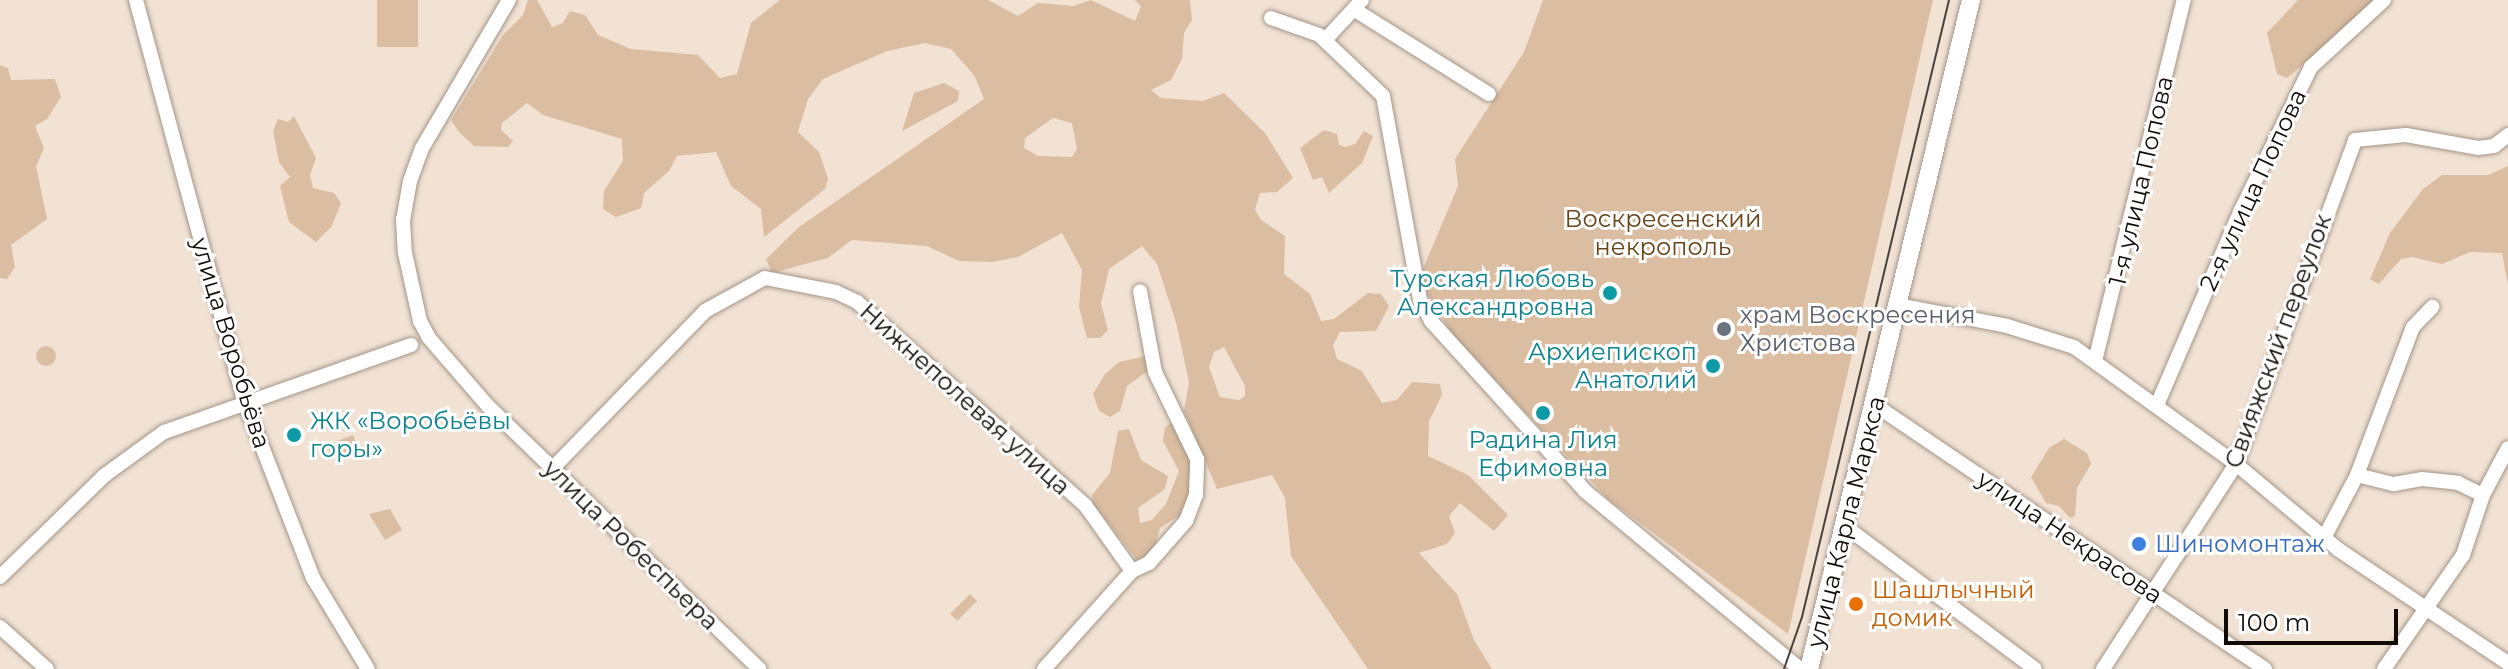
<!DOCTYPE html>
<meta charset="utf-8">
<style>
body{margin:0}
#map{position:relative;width:2508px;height:669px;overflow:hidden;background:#f1e2d4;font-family:Montserrat,sans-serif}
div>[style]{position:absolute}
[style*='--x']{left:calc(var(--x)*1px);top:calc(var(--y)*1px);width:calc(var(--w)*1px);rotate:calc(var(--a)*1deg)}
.green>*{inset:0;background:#dbbda1;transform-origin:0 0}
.round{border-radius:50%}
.roads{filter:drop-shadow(0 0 2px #a39588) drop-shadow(0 0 2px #a39588)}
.minor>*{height:14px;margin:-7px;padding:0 7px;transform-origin:7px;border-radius:7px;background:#fff}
.major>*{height:18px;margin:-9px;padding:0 9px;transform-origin:9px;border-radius:9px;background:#fff}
.tram>*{height:2px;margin:-1px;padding:0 1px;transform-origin:1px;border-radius:1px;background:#4a423c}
.dots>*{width:22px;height:22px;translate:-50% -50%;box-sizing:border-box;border:4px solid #fff;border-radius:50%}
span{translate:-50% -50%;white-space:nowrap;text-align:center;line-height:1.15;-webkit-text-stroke:6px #fff;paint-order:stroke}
.street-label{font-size:24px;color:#110c08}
.park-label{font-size:24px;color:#694419}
.culture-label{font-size:24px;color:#0d838f}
.right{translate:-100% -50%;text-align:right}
.left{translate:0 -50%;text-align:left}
.worship-label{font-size:24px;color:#5b616d}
.shop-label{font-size:24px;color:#366cbe}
.food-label{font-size:24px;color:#c56008}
.scale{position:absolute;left:2224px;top:609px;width:174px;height:36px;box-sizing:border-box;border:4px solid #110c08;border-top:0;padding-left:10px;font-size:24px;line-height:28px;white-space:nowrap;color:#110c08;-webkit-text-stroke:6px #fff;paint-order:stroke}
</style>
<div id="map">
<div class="green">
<i style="left:377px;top:0;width:41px;height:47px"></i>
<i style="clip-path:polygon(evenodd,528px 0,537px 0,552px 27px,563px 23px,570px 11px,585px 15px,598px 35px,631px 49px,698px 55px,720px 78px,737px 74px,751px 23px,780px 0,988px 0,1018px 16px,1038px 3px,1073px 6px,1091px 0,1135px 21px,1141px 6px,1135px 0,1190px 0,1192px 20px,1184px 33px,1182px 59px,1171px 80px,1151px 90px,1161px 98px,1203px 101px,1224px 93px,1265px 133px,1293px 178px,1277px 192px,1260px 193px,1255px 210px,1261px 220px,1285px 236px,1284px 274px,1310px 294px,1321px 321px,1334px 319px,1368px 293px,1381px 294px,1389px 306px,1376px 331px,1340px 332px,1333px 345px,1337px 359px,1362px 371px,1382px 403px,1397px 400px,1412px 382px,1440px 384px,1442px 395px,1429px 421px,1428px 456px,1468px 475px,1508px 515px,1494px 531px,1460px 503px,1449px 516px,1455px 533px,1447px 544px,1419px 553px,1457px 594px,1474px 640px,1492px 669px,1368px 669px,1291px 556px,1285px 498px,1272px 475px,1217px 489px,1184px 411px,1189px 382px,1176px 322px,1157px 264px,1142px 246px,1109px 269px,1101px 303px,1108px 330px,1100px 338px,1087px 338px,1079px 307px,1082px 270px,1062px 233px,1018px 257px,992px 262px,959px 261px,927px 246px,852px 240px,828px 258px,772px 273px,766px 259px,799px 227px,984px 99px,974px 75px,951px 49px,925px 43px,887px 51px,823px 79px,808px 99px,798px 132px,819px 152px,828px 179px,825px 189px,764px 237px,761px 209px,731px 186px,716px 152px,677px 156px,669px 171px,644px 193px,641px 208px,616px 217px,603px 209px,604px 191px,623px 161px,622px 139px,543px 115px,527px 103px,502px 123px,501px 130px,513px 141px,508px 147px,474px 146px,459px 132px,451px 120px,503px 35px,523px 15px,528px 0,1053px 118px,1072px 123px,1077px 149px,1072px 157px,1038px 156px,1024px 148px,1025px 138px,1053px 118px,528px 0,1224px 347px,1245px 386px,1245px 396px,1239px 400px,1220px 397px,1209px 367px,1214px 352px,1224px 347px)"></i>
<i style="clip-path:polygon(1543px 0,1933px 0,1788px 634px,1608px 499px,1454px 337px,1426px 291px,1423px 269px,1458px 186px,1455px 159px,1524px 52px)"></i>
<i style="clip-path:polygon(2298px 0,2381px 0,2287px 78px,2277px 74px,2267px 33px)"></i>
<i style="clip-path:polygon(0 65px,8px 68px,11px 80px,55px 79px,61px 97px,47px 119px,35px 126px,44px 148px,36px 166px,47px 219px,11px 245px,15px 267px,7px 279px,0 278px)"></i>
<i style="clip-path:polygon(944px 83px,959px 91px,958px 101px,902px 131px,914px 93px)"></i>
<i style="clip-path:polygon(294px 116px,316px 158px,310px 175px,313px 188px,334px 193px,341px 203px,332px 226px,316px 242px,289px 222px,280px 186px,290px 177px,279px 162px,273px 131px,278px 119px,288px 122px)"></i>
<i style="clip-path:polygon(1324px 130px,1337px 134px,1339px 145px,1345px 147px,1355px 144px,1364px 131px,1373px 136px,1362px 163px,1329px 193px,1322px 177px,1313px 180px,1300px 148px)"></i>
<i style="clip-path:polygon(2508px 166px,2508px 285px,2502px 253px,2470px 252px,2442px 264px,2412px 257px,2401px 259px,2379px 284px,2370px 279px,2390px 233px,2423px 189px,2442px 175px,2488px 175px)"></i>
<i class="round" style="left:36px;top:346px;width:20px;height:20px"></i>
<i style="clip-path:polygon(1146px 356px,1149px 370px,1127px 386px,1120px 411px,1110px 417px,1099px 411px,1093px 394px,1105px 374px,1119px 362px)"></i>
<i style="clip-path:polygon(1174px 422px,1192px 455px,1189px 497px,1180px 515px,1160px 528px,1154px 550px,1137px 560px,1093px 503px,1092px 495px,1110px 473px,1118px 431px,1129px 429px,1141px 460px,1168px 476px,1165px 489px,1138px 508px,1140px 523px,1152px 520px,1166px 504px,1179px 471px,1163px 441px,1165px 427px)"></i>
<i style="left:353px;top:435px;width:14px;height:28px;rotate:69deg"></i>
<i style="clip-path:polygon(2064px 439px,2087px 453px,2091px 464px,2077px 488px,2075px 516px,2070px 518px,2059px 506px,2046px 503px,2031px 477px,2049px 448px)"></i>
<i style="clip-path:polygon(390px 509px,402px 530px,385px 540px,369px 514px)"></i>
<i style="left:970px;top:594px;width:10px;height:28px;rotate:45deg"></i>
</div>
<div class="roads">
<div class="minor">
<i style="--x:136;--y:0;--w:414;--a:74.9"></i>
<i style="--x:244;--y:400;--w:191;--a:68.8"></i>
<i style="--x:313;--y:578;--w:106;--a:58.9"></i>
<i style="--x:509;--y:0;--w:172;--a:120.4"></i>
<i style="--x:422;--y:148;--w:35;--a:110"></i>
<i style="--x:410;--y:181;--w:39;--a:100"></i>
<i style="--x:403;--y:219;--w:34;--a:87"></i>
<i style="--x:405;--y:253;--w:70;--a:77.6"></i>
<i style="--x:420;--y:321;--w:19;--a:62"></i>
<i style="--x:429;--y:338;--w:90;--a:49.1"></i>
<i style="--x:488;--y:406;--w:378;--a:44.1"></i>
<i style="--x:1355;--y:10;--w:158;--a:32.1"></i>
<i style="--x:1271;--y:18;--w:51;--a:19.5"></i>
<i style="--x:1319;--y:35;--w:88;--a:43.6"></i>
<i style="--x:1383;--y:96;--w:207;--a:79.7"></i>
<i style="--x:1420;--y:300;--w:24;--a:62"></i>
<i style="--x:1431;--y:321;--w:229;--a:47.8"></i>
<i style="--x:1585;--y:491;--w:279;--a:39.6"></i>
<i style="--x:1326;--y:39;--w:53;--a:-47.3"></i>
<i style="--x:1898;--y:305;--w:111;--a:10.9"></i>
<i style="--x:2007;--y:326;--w:70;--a:17.4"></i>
<i style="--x:2074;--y:347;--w:200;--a:35.8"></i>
<i style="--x:2236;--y:464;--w:134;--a:39.9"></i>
<i style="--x:2339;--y:550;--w:203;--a:33.8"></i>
<i style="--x:2095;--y:361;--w:372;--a:-76.2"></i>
<i style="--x:1875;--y:405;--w:471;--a:34.1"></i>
<i style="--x:2157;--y:405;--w:210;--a:-66.7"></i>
<i style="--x:2240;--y:212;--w:161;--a:-63.9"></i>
<i style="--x:2311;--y:67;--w:99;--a:-42.5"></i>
<i style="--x:552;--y:469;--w:220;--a:-45.9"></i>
<i style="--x:705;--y:311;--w:68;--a:-28.8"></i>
<i style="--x:765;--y:278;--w:72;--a:11.2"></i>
<i style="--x:836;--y:292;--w:23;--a:25"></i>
<i style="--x:857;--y:302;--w:305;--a:41.7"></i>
<i style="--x:1085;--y:505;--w:81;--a:54.5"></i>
<i style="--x:2357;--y:475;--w:38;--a:14"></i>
<i style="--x:2394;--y:484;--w:28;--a:-10"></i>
<i style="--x:2422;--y:479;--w:36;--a:6"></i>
<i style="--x:2458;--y:483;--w:28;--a:26"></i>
<i style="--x:1846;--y:527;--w:236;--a:36.9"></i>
<i style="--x:2325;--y:536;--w:69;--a:-62.3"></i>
<i style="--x:2357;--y:475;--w:158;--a:-69.3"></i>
<i style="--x:2413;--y:327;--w:28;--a:-46"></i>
<i style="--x:0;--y:577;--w:146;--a:-44.2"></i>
<i style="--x:105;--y:475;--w:73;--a:-36.1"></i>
<i style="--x:164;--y:432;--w:262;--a:-19.4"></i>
<i style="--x:0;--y:627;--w:63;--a:41.8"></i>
<i style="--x:1044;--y:669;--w:132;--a:-48.1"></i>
<i style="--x:1132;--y:571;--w:19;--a:-25"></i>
<i style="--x:1149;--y:563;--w:56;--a:-48.6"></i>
<i style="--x:1186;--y:521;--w:28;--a:-69"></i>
<i style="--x:1196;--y:495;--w:36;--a:-88"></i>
<i style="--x:1197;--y:459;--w:97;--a:-115.8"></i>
<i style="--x:1155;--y:372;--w:82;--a:-100.5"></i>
<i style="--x:2103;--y:669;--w:244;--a:-57"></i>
<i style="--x:2236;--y:464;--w:345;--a:-69.8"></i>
<i style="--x:2355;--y:140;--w:51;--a:-5.6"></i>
<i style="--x:2406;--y:135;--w:73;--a:10.2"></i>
<i style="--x:2478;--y:148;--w:16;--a:-7"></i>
<i style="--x:2494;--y:146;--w:18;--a:-38"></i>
<i style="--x:2384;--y:669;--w:139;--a:-55.3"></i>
<i style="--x:2463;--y:555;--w:63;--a:-71.6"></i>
<i style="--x:2483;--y:495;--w:53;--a:-62"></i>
</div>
<div class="major">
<i style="--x:1809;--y:669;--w:688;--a:-76.39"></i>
</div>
</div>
<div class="tram">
<i style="--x:1784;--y:669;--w:55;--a:-70.9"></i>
<i style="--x:1802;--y:617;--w:634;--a:-76.6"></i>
</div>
<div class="dots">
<i style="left:1610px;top:293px;background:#0f9aa8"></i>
<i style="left:1724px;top:329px;background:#6b7280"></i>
<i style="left:1713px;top:366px;background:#0f9aa8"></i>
<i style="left:1543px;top:413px;background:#0f9aa8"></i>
<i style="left:294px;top:435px;background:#0f9aa8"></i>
<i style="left:2139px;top:544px;background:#3f7fe0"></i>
<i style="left:1856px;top:604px;background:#e8710a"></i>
</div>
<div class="street-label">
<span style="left:2141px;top:181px;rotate:-77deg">1-я улица Попова</span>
<span style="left:2253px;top:190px;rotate:-65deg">2-я улица Попова</span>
<span style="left:2278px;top:341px;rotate:-70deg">Свияжский переулок</span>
<span style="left:231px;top:343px;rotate:73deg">улица Воробьёва</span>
<span style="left:965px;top:399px;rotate:42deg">Нижнеполевая улица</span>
<span style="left:1846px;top:522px;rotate:-76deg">улица Карла Маркса</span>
<span style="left:2070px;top:537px;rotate:34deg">улица Некрасова</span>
<span style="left:631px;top:545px;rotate:44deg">улица Робеспьера</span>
</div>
<div class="park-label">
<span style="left:1663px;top:233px">Воскресенский<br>некрополь</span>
</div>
<div class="culture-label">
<span class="right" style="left:1594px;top:293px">Турская Любовь<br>Александровна</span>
<span class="right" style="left:1697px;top:366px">Архиепископ<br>Анатолий</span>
<span class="left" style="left:310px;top:435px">ЖК «Воробьёвы<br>горы»</span>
<span style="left:1543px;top:454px">Радина Лия<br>Ефимовна</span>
</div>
<div class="worship-label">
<span class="left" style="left:1740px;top:329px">храм Воскресения<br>Христова</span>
</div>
<div class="shop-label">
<span class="left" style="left:2155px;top:544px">Шиномонтаж</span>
</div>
<div class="food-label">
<span class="left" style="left:1872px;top:604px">Шашлычный<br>домик</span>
</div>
<div class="scale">100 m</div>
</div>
